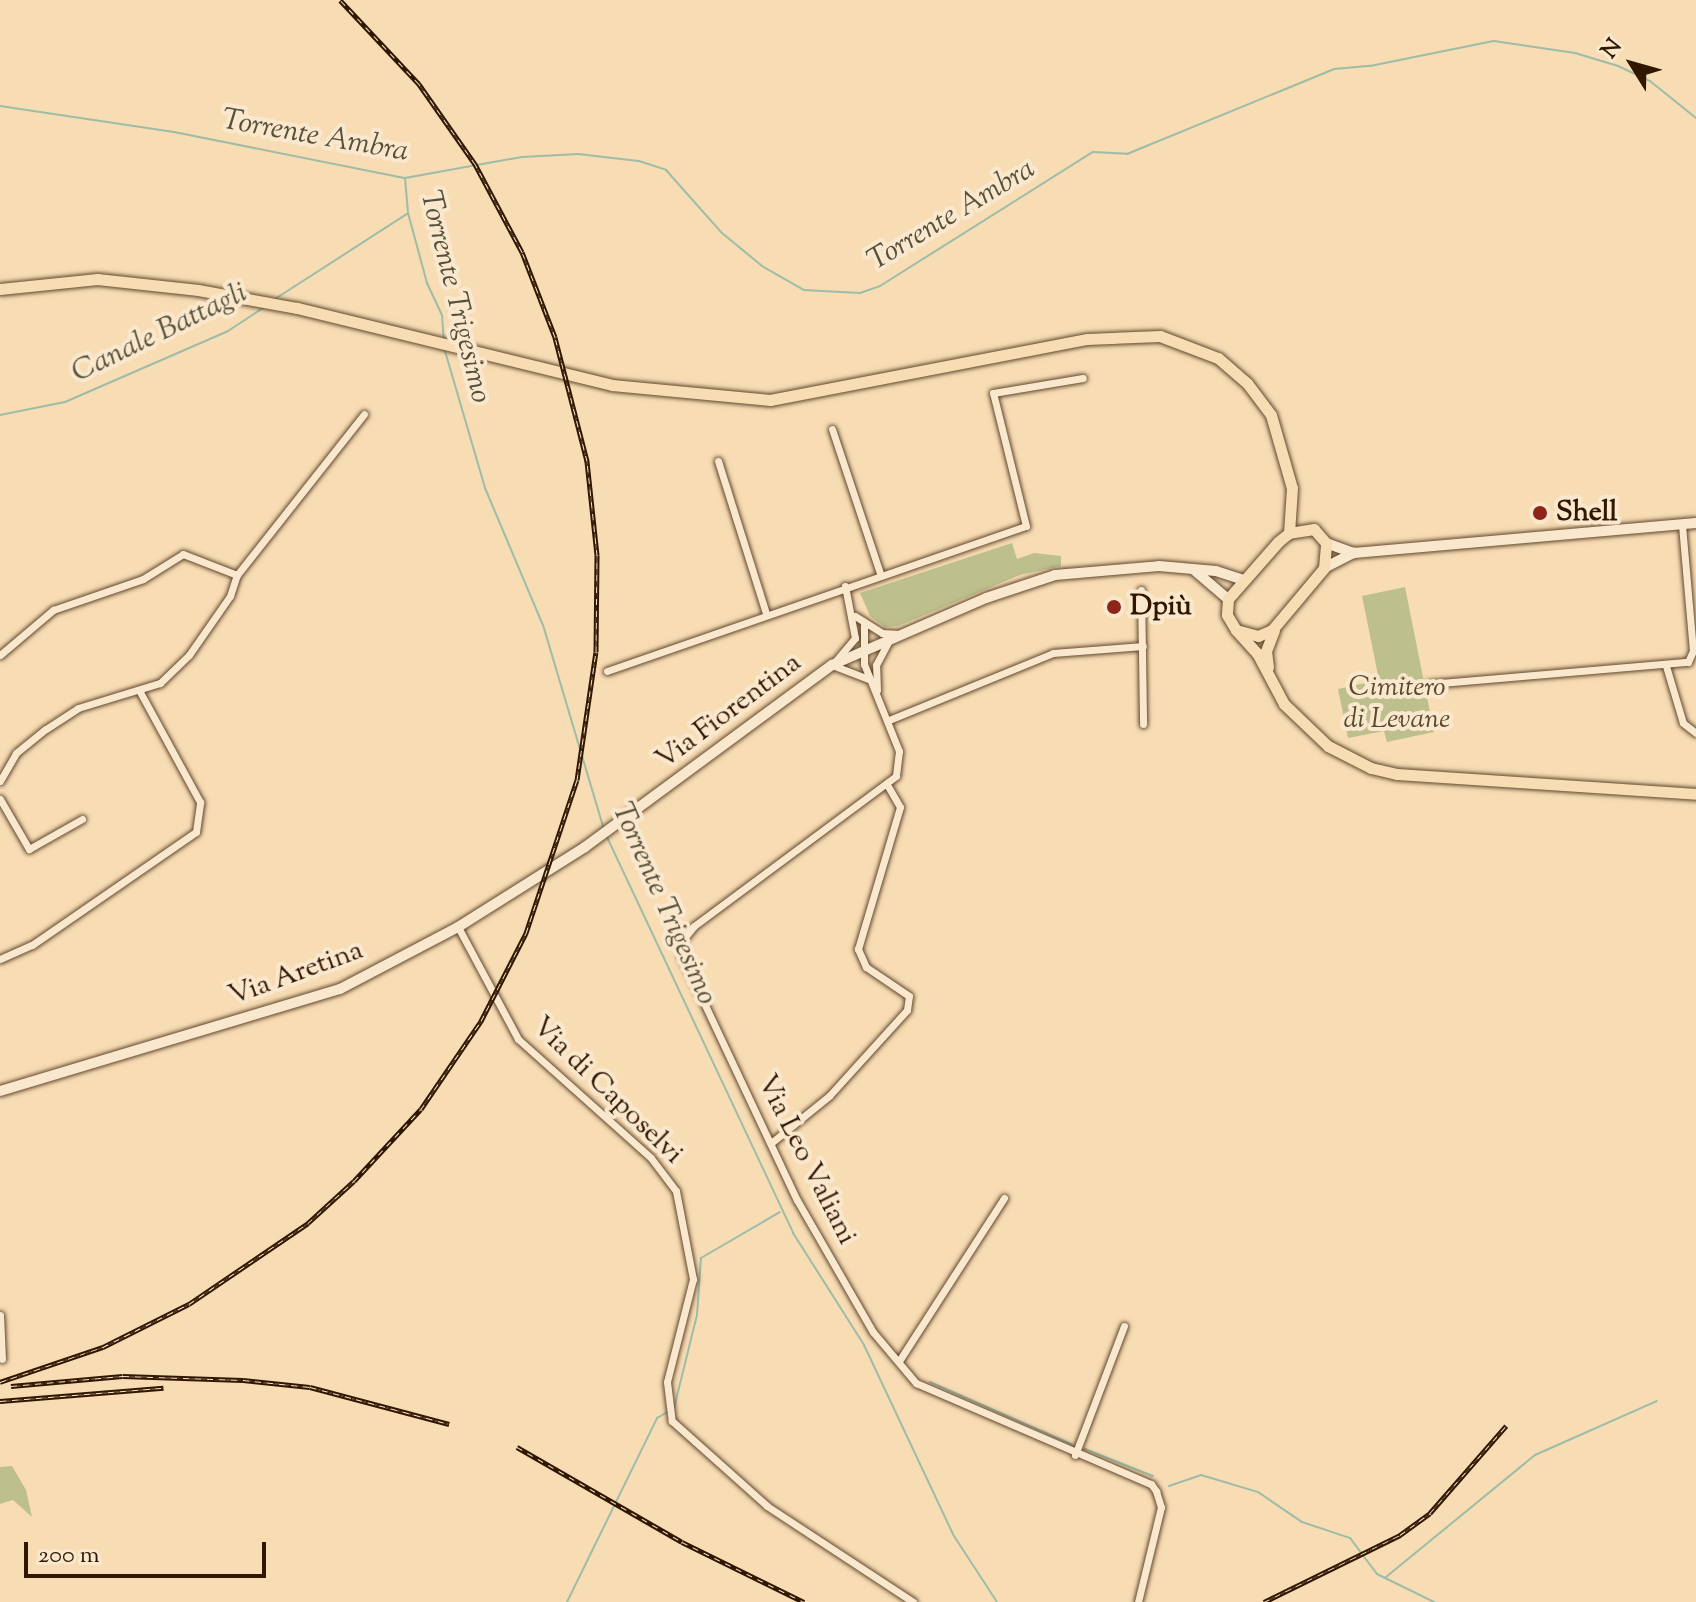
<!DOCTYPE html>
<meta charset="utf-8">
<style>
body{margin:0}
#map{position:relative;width:1696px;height:1602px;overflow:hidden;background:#f7dcb4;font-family:"Sorts Mill Goudy",serif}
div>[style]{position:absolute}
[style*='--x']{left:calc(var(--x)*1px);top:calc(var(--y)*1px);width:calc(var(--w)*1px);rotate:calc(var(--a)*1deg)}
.green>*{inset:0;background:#bdc08d}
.stream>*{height:2px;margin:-1px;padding:0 1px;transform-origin:1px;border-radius:1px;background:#9ebca8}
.roads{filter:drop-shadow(0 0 2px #62482d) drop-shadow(0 0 2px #62482d)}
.street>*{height:7px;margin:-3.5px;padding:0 3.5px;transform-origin:3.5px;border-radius:3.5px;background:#fae8ce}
.secondary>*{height:10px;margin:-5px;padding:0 5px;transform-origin:5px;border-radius:5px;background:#fae8ce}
.primary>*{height:11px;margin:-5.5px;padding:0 5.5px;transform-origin:5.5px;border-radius:5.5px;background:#f7dcb4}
.rail>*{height:5px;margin-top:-2.5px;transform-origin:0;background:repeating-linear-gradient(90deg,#fae8ce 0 6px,#311700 0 12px);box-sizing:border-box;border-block:2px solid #311700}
.dots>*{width:22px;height:22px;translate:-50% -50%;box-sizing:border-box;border:4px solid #fae8ce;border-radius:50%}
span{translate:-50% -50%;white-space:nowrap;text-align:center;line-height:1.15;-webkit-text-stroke:8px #fae8ce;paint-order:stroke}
.poi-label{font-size:28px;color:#311700;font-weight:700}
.left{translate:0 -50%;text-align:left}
.park-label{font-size:28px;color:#5b4a2a;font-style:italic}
.street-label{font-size:28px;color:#311700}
.water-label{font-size:30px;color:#57513b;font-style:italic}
.north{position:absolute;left:1592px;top:24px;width:80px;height:80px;-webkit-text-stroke:6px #fae8ce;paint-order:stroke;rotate:307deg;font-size:22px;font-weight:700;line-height:32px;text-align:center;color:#311700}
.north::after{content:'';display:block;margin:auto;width:28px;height:36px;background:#311700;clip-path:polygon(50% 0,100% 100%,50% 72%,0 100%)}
.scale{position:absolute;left:24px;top:1542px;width:242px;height:36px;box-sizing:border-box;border:4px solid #311700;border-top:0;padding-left:10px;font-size:24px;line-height:28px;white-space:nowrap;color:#311700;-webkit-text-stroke:6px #fae8ce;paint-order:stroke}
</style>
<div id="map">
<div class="green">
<i style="clip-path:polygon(1012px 543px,1017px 559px,1034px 553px,1061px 556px,1061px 566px,1020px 575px,898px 626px,885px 627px,870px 616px,860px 593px)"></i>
<i style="clip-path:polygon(1405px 587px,1434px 732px,1387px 742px,1384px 731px,1348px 738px,1338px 689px,1379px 680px,1362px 596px)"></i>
<i style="clip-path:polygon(12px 1466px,26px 1490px,32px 1517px,13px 1500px,0 1504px,0 1467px)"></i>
</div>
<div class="stream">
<i style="--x:0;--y:106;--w:176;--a:8.5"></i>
<i style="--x:174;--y:132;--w:236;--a:11.3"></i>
<i style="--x:405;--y:178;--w:119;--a:-10.2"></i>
<i style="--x:522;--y:157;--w:56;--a:-3.1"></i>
<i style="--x:578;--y:154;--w:61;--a:6.5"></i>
<i style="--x:639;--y:161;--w:28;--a:18"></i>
<i style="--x:666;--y:170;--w:84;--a:48.4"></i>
<i style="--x:722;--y:233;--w:52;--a:39.5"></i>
<i style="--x:762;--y:266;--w:48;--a:29.7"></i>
<i style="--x:804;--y:290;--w:56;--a:3.1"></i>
<i style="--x:860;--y:293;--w:21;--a:-19"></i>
<i style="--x:880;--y:286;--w:252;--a:-32.2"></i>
<i style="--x:1093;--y:152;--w:34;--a:3"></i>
<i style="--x:1127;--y:154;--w:224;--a:-22.3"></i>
<i style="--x:1334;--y:69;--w:36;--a:-5"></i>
<i style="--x:1370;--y:66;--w:126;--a:-11.4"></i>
<i style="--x:1494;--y:41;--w:82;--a:8.4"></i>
<i style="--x:1575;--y:53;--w:45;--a:16.8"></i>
<i style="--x:1618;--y:66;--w:35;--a:25"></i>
<i style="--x:1650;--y:81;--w:59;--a:38.8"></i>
<i style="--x:405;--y:178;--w:35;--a:85"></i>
<i style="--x:408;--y:213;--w:73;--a:74.8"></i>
<i style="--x:427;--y:283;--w:35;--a:65"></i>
<i style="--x:442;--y:315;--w:26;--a:86"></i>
<i style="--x:275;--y:299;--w:157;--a:-32.8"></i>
<i style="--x:445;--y:351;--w:143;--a:73.7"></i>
<i style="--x:485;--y:488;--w:149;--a:67.1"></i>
<i style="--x:543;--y:625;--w:213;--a:73.4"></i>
<i style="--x:0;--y:415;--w:66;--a:-11.3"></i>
<i style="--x:65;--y:402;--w:178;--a:-23.5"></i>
<i style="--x:228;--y:331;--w:42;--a:-33.3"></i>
<i style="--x:606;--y:835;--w:440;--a:64.8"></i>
<i style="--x:793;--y:1233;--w:133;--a:57.6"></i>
<i style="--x:864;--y:1345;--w:211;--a:64.8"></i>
<i style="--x:954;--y:1536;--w:79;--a:56.9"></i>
<i style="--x:930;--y:1382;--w:154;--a:23.7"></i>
<i style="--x:674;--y:1408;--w:96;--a:-76.1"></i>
<i style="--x:697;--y:1315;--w:57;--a:-86"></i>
<i style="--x:701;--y:1258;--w:91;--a:-30.2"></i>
<i style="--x:1085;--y:1449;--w:73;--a:21.7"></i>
<i style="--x:1169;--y:1486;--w:34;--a:-19"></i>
<i style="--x:1201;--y:1475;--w:59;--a:16.6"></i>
<i style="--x:1258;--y:1492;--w:53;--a:34.3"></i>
<i style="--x:1302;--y:1522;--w:51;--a:18.4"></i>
<i style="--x:1350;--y:1538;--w:45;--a:53.1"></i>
<i style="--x:1377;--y:1574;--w:64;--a:26.2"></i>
<i style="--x:1386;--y:1577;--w:193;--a:-39.3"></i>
<i style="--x:1535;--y:1455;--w:133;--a:-23.9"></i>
<i style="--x:567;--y:1602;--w:205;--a:-63.9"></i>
<i style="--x:657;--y:1418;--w:14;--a:-30"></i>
</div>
<div class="roads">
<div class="street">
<i style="--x:832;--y:429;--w:152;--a:71.6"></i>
<i style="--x:718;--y:461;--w:159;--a:72.5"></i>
<i style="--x:845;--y:586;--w:53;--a:79.1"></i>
<i style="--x:855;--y:638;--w:35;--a:130"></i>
<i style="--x:832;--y:665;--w:39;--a:21"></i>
<i style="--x:1141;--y:590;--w:134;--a:89.1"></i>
<i style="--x:855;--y:616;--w:32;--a:32"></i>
<i style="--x:882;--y:633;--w:17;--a:3"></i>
<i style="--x:864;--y:624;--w:40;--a:90"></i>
<i style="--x:864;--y:664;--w:94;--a:68.1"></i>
<i style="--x:899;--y:751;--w:25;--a:97"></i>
<i style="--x:896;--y:776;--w:252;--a:143.4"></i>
<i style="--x:694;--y:926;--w:19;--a:129"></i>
<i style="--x:682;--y:941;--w:13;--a:94"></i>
<i style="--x:681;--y:954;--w:272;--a:64.8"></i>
<i style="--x:797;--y:1200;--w:152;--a:60.1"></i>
<i style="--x:873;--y:1332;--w:67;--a:49.9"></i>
<i style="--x:916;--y:1383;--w:256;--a:23.3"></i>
<i style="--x:1151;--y:1484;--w:9;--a:54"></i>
<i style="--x:1156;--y:1491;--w:17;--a:73"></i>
<i style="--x:1161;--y:1507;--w:98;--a:103.6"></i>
<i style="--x:0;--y:655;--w:70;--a:-40.3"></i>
<i style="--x:53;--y:610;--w:95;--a:-19"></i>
<i style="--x:143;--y:579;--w:47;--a:-32"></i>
<i style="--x:183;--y:554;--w:58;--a:21.3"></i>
<i style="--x:1666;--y:666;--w:59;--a:73.4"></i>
<i style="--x:1683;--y:723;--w:16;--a:38"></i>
<i style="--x:607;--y:671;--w:443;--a:-19.1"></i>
<i style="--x:1026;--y:526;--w:137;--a:-103.9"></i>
<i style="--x:993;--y:393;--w:91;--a:-9.5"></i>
<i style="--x:1429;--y:684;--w:260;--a:-4.9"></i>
<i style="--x:1688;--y:662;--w:12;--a:-66"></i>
<i style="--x:1693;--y:651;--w:127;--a:-95"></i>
<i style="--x:877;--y:690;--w:25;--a:-92"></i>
<i style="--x:876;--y:665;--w:27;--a:-62"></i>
<i style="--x:889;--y:720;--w:177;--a:-22.2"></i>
<i style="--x:1053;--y:653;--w:90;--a:-4.4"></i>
<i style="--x:0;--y:781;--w:32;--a:-60"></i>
<i style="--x:16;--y:753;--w:38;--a:-39"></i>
<i style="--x:46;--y:729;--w:38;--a:-33"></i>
<i style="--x:78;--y:708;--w:86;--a:-17"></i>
<i style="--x:160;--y:683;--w:40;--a:-44"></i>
<i style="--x:189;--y:655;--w:72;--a:-55.2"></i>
<i style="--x:230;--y:596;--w:22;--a:-72"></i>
<i style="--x:237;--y:575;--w:205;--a:-51.7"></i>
<i style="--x:0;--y:799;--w:58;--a:59.9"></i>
<i style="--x:29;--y:849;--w:61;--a:-29.5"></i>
<i style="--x:458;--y:927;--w:127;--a:61.8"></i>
<i style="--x:518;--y:1039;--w:178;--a:41.8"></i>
<i style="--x:651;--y:1158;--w:41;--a:52.9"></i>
<i style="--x:676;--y:1191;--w:90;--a:79.1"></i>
<i style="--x:693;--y:1279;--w:106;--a:104.2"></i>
<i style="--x:667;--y:1382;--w:39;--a:83"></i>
<i style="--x:672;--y:1421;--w:127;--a:41.8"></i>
<i style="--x:767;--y:1506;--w:175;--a:33.3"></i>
<i style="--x:0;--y:959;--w:35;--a:-24"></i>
<i style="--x:32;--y:945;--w:199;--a:-34.6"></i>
<i style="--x:196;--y:832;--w:30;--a:-82"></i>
<i style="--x:200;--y:802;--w:125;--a:-118.6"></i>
<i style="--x:771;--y:1143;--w:75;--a:-39"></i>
<i style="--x:829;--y:1096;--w:116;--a:-47.8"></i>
<i style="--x:907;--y:1010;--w:14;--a:-82"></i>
<i style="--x:909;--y:996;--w:52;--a:-146"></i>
<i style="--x:866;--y:967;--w:20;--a:-114"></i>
<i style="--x:858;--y:949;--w:148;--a:-73.5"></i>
<i style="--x:900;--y:807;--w:24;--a:-120"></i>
<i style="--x:0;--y:1315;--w:44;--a:87.4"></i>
<i style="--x:899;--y:1361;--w:194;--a:-57.2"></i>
<i style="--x:1075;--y:1455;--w:138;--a:-69.2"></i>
</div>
<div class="secondary">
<i style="--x:1326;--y:543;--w:30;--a:20"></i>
<i style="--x:1354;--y:553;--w:343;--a:-5"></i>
<i style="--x:1324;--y:568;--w:34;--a:-27"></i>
<i style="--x:1194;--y:570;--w:45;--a:40.5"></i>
<i style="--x:0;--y:1091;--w:355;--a:-16.7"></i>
<i style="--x:340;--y:989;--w:133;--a:-27.7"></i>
<i style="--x:458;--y:927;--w:150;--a:-32.2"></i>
<i style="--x:585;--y:847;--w:307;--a:-36.4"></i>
<i style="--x:832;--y:665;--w:168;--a:-23.5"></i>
<i style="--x:986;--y:598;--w:73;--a:-18.4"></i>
<i style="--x:1055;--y:575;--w:104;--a:-4.9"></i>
<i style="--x:1159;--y:566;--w:57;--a:5"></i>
<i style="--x:1216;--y:571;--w:29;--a:18"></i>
</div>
<div class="primary">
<i style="--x:0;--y:289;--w:98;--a:-5.9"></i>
<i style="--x:97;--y:279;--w:102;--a:6.2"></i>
<i style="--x:198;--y:290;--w:101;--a:10.3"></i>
<i style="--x:297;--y:308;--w:324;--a:13.7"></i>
<i style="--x:612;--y:385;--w:159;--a:5.4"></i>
<i style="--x:770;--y:400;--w:323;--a:-10.9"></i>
<i style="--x:1087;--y:339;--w:73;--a:-2.4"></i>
<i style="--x:1160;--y:336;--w:62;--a:20.8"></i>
<i style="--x:1218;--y:358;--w:38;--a:41"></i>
<i style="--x:1247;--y:383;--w:40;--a:53"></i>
<i style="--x:1271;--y:415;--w:76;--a:74"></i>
<i style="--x:1292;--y:488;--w:45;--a:93.8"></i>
<i style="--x:1236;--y:630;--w:23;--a:15"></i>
<i style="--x:1258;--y:636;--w:15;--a:-23"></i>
<i style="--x:1272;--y:630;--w:81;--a:-50"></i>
<i style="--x:1324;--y:568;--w:25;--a:-85"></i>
<i style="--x:1326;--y:543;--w:18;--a:-131"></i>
<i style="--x:1314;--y:529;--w:25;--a:171"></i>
<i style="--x:1289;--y:533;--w:14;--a:141"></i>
<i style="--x:1278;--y:542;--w:76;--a:131.3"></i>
<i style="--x:1228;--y:599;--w:16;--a:94"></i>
<i style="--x:1227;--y:615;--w:17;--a:59"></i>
<i style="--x:1236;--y:630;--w:31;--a:48"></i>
<i style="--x:1257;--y:653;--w:58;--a:62.1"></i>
<i style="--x:1284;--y:704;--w:61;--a:43.7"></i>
<i style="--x:1328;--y:746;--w:48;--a:27.1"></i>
<i style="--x:1371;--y:768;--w:27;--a:13"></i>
<i style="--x:1397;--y:774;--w:300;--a:3.8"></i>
<i style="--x:1268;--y:667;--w:16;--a:-97"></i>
<i style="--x:1266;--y:651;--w:22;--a:-69"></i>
</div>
</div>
<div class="rail">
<i style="--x:0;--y:1382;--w:109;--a:-18.8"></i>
<i style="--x:103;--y:1347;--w:96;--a:-26.6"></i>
<i style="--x:189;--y:1304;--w:144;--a:-34.2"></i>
<i style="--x:308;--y:1223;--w:62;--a:-42.4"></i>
<i style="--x:354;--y:1181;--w:98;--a:-47.1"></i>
<i style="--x:421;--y:1109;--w:107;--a:-55.7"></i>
<i style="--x:481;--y:1021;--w:99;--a:-62.9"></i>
<i style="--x:526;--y:933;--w:161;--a:-71.6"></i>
<i style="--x:577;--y:780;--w:129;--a:-81.6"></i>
<i style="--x:596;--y:652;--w:97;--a:-89.4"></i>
<i style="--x:597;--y:555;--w:95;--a:-96.1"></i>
<i style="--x:587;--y:461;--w:128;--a:-104.5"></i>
<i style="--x:555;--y:337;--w:91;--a:-111.2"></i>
<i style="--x:522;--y:252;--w:100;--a:-118.1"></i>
<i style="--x:475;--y:164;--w:98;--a:-125"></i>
<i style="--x:419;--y:84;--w:115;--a:-133.2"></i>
<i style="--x:11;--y:1386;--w:112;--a:-5.1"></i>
<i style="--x:123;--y:1376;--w:120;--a:1.9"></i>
<i style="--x:243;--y:1380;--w:67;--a:6"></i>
<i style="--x:310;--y:1387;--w:144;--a:14.9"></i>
<i style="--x:0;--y:1401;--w:164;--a:-4.6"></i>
<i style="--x:517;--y:1447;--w:190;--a:29.9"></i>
<i style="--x:682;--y:1542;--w:136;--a:26.2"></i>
<i style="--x:1264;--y:1602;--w:152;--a:-26.2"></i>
<i style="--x:1400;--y:1535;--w:37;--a:-36"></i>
<i style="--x:1430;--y:1513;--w:116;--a:-48.9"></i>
</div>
<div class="dots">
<i style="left:1540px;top:513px;background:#8f2418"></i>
<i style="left:1114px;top:607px;background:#8f2418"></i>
</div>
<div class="poi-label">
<span class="left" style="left:1556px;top:513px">Shell</span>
<span class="left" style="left:1130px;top:607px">Dpiù</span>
</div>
<div class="park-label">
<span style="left:1397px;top:704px">Cimitero<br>di Levane</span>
</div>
<div class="street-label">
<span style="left:729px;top:712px;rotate:-37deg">Via Fiorentina</span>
<span style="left:296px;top:974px;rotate:-20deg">Via Aretina</span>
<span style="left:607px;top:1091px;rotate:44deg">Via di Caposelvi</span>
<span style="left:806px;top:1160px;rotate:63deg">Via Leo Valiani</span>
</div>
<div class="water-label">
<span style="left:315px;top:137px;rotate:10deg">Torrente Ambra</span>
<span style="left:952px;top:216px;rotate:-31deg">Torrente Ambra</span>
<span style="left:454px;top:297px;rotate:76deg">Torrente Trigesimo</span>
<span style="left:160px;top:334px;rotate:-26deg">Canale Battagli</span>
<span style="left:663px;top:904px;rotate:66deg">Torrente Trigesimo</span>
</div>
<div class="north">N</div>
<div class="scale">200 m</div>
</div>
